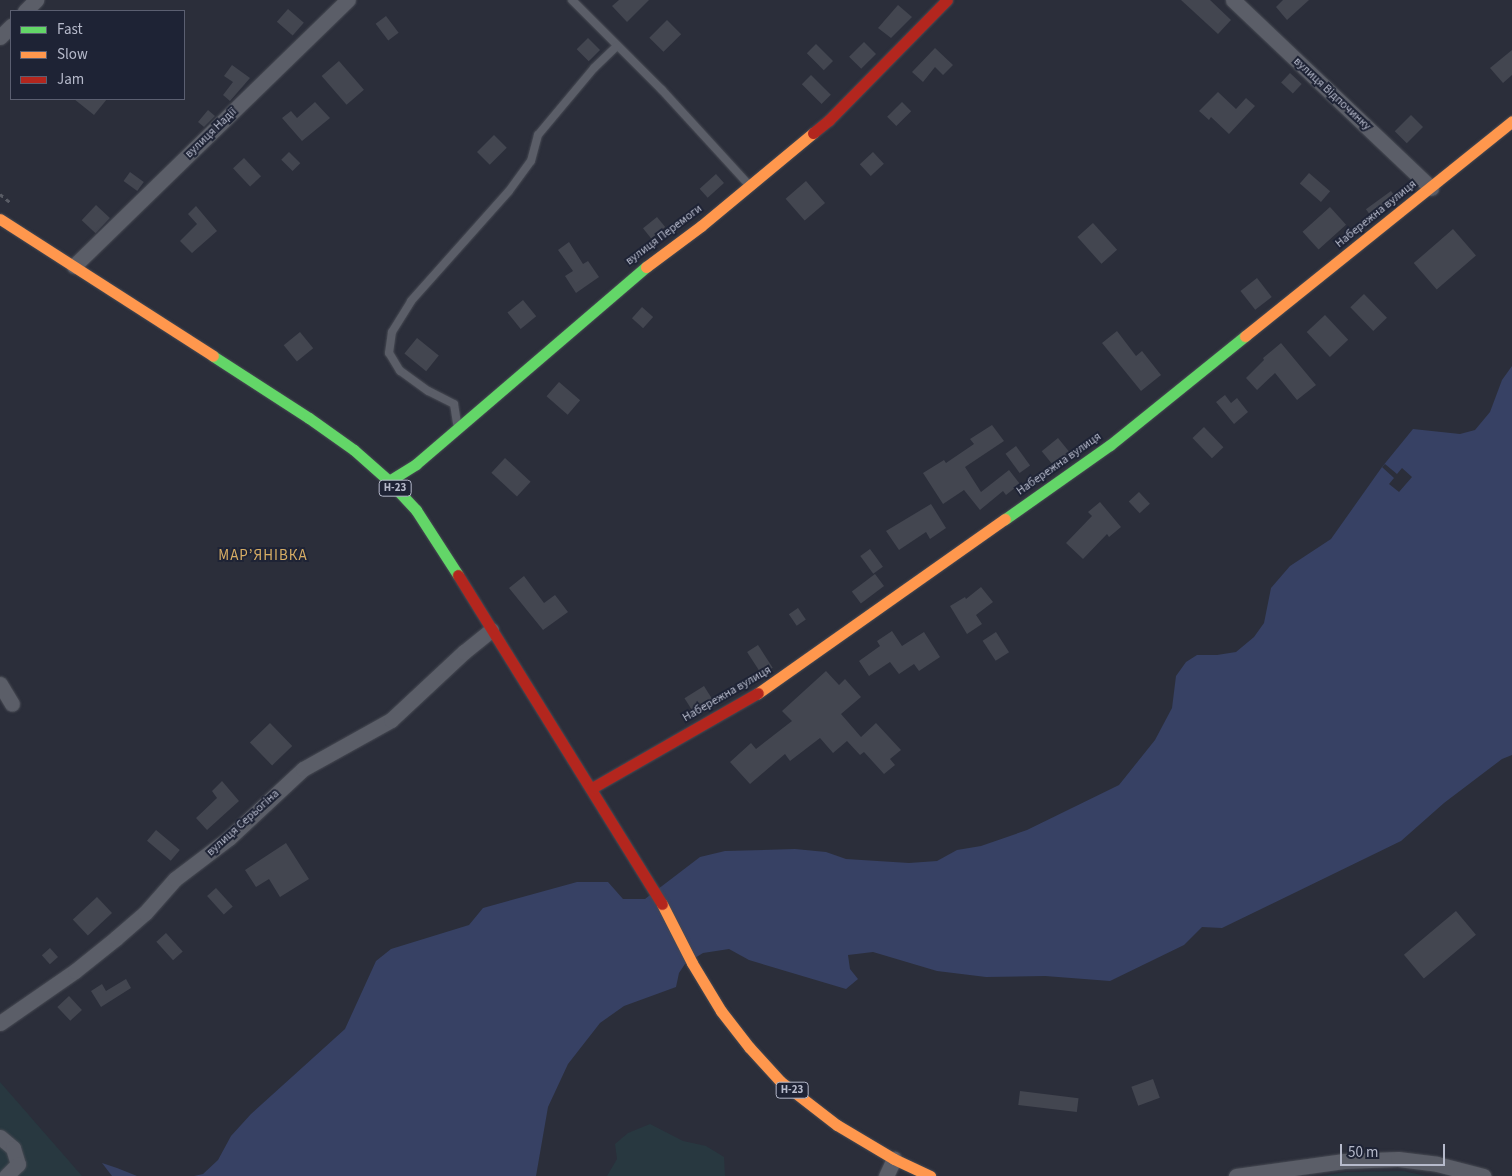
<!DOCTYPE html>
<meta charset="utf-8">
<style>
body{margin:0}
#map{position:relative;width:1512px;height:1176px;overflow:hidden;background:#2b2e3a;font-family:"Source Sans 3",sans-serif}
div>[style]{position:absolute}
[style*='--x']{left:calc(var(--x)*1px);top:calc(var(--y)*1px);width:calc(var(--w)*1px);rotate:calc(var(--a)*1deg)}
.green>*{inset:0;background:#283840}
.water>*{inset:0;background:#374164}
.pier>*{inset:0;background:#2b2e3a}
.building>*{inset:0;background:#434650;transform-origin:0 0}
.path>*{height:2.5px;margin-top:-1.25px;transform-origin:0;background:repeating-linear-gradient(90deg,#595c65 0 4px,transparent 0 8px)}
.roads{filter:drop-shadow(0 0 1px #474a53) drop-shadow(0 0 1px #474a53)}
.lane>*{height:8px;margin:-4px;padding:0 4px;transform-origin:4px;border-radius:4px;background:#5b5e68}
.street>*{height:15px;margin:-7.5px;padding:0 7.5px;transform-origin:7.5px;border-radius:7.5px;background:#5b5e68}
.fast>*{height:11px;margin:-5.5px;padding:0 5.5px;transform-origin:5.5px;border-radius:5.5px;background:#63d668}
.slow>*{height:11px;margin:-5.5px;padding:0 5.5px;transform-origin:5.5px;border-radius:5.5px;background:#ff974d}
.jam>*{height:11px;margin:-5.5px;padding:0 5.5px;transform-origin:5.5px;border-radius:5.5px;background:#b3261e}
span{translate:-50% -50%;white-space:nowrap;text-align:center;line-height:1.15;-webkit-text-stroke:4px #1e2335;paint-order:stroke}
.shield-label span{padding:1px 4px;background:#1e2335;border:1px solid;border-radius:4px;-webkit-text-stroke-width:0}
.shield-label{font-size:11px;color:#b6bacb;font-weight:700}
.street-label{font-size:12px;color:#b6bacb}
.quarter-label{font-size:15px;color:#d7ad64;letter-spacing:1px}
.legend{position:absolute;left:10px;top:10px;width:175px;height:90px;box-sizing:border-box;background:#1e2335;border:1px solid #5b5f71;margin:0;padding:6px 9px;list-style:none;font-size:15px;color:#b6bacb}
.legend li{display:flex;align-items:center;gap:10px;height:25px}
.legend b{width:25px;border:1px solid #5b5f71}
.scale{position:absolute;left:1340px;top:1144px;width:105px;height:22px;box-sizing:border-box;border:2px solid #b6bacb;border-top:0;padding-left:6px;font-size:15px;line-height:18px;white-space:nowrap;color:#b6bacb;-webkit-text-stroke:4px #1e2335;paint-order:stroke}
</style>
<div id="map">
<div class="green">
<i style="clip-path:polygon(0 1082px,82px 1176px,0 1176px)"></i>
<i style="clip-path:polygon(650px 1124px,683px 1141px,706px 1146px,724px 1157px,725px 1176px,607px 1176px,617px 1159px,615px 1144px,628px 1133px)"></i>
<i style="clip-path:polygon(1403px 1171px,1426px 1176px,1322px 1176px,1346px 1172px)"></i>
</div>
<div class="water">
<i style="clip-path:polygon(1512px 366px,1512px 755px,1502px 759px,1444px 803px,1401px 841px,1222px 928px,1202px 927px,1184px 945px,1110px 981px,1045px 976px,986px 977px,937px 971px,873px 952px,848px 955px,850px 969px,858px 979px,846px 989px,749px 960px,729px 949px,703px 953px,685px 964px,679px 973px,676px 987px,624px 1006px,600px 1023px,568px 1064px,548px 1107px,536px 1176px,194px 1176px,203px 1174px,218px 1160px,231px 1136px,251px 1114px,345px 1029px,376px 961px,391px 949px,469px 925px,483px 908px,577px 882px,608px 882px,623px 899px,645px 899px,700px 857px,725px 851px,795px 849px,826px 852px,846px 859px,909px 863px,937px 861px,957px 850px,981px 846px,1027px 830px,1119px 785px,1155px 740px,1172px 708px,1176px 676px,1186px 662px,1197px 655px,1217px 655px,1236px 652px,1254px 637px,1264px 623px,1271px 588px,1290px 566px,1331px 539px,1382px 467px,1413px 429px,1460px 434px,1475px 430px,1490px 412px,1502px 380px)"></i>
<i style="clip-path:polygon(102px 1163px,117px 1168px,137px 1176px,112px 1176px)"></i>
</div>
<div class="pier">
<i style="clip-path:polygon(1385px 464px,1397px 474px,1402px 468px,1412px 477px,1399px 492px,1389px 484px,1394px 478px,1382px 467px)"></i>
</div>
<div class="building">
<i style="clip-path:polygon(619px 0,649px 0,627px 22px,612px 6px)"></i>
<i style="clip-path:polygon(1181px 0,1210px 0,1231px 20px,1218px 34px)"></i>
<i style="clip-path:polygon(1283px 0,1309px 0,1287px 20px,1276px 7px)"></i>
<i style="clip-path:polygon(898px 5px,912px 17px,891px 38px,878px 28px)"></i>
<i style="left:288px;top:9px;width:21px;height:17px;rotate:41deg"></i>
<i style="left:386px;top:16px;width:21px;height:13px;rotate:53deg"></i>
<i style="left:667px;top:20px;width:20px;height:25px;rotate:45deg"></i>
<i style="left:588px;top:38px;width:17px;height:16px;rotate:45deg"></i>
<i style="left:864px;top:42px;width:17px;height:21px;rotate:45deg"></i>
<i style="left:816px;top:44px;width:24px;height:13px;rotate:45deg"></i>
<i style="clip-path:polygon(935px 48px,953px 65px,943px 75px,935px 67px,923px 82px,912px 72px)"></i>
<i style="clip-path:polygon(1512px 50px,1512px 75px,1503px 83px,1490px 68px)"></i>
<i style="left:339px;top:61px;width:38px;height:23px;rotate:49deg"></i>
<i style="clip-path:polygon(232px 65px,250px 78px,230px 101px,223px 95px,233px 82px,224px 76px)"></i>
<i style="left:1290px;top:73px;width:16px;height:13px;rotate:43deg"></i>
<i style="left:811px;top:75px;width:28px;height:13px;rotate:45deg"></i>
<i style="clip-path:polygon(1218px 92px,1236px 109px,1246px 98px,1255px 106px,1229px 134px,1211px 117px,1209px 120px,1199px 111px)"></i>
<i style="clip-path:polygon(74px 99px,107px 99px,94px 115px)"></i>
<i style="clip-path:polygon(315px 102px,330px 118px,302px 141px,282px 118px,291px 111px,297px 118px)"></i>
<i style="left:902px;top:102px;width:13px;height:21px;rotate:45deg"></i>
<i style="clip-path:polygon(208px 110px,215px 116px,204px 127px,198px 122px)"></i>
<i style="left:1411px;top:115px;width:17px;height:23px;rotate:45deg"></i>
<i style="left:494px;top:135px;width:18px;height:24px;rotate:45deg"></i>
<i style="left:289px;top:152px;width:16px;height:11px;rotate:45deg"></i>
<i style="left:873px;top:152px;width:16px;height:18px;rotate:47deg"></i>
<i style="left:244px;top:158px;width:25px;height:15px;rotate:47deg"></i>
<i style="left:130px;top:172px;width:17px;height:11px;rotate:36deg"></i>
<i style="left:1309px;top:173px;width:28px;height:14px;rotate:41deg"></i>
<i style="left:716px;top:174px;width:12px;height:22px;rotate:48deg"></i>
<i style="left:806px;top:181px;width:29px;height:27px;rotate:49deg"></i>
<i style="left:1391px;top:191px;width:9px;height:31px;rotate:54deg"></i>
<i style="left:96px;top:205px;width:19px;height:21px;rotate:43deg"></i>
<i style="clip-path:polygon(196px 206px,217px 231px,192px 253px,180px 241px,197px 224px,188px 214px)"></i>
<i style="left:1330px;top:207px;width:24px;height:37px;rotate:48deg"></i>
<i style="left:657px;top:217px;width:13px;height:18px;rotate:51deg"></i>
<i style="left:1093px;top:223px;width:36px;height:21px;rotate:48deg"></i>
<i style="left:1453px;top:229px;width:35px;height:52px;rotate:49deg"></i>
<i style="clip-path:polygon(569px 242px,583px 264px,588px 261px,599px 277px,576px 293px,565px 276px,573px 271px,558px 250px)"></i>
<i style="left:1257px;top:278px;width:24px;height:21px;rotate:52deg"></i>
<i style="left:1364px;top:294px;width:33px;height:19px;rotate:46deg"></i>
<i style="left:523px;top:300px;width:21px;height:20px;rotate:51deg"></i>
<i style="left:642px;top:307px;width:15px;height:15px;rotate:42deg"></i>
<i style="left:1325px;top:315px;width:34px;height:25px;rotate:47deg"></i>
<i style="clip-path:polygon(1117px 331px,1136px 356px,1142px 351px,1161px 375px,1141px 391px,1102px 343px)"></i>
<i style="left:300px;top:332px;width:21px;height:21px;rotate:51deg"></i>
<i style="left:417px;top:338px;width:28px;height:20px;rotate:39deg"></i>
<i style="clip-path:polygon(1281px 343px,1316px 385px,1297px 400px,1275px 373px,1257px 390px,1246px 378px,1264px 360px,1263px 358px)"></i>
<i style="left:559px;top:382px;width:28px;height:19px;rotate:41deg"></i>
<i style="clip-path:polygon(1225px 395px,1231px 403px,1237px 398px,1248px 412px,1234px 424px,1216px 402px)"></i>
<i style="clip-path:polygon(992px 425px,1004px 441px,965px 467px,981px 492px,1009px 470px,1020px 484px,1006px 495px,1003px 491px,980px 510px,964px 490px,943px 504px,923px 473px,944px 460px,946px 463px,974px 444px,970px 439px)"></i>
<i style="left:1204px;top:427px;width:28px;height:16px;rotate:46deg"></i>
<i style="left:1058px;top:438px;width:22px;height:21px;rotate:51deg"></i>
<i style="left:1016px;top:446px;width:24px;height:13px;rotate:54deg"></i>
<i style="left:505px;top:458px;width:35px;height:20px;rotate:43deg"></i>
<i style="left:1139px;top:492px;width:16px;height:14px;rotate:47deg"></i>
<i style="clip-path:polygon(1100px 502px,1121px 527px,1109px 537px,1107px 534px,1083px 559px,1066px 543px,1092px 516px,1088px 512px)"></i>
<i style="clip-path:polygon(931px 504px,946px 528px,930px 539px,926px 532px,899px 550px,886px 531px)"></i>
<i style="left:870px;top:549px;width:22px;height:12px;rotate:54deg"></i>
<i style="left:875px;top:574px;width:15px;height:29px;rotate:53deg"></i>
<i style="clip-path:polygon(524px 576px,544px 603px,555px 595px,568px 612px,543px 630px,509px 588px)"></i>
<i style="clip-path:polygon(981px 587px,993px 602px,976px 615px,982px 624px,967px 634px,950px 606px,965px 597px,966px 599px)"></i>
<i style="left:798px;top:608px;width:14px;height:11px;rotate:56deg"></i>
<i style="clip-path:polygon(892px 631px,902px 646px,924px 632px,940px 657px,919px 671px,914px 664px,899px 674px,890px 662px,869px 676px,859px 661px,880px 646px,877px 641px)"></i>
<i style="left:996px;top:632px;width:24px;height:16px;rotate:57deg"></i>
<i style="left:758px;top:645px;width:27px;height:13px;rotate:57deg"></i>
<i style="clip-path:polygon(826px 671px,839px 685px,845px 679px,861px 697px,841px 714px,861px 737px,876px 723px,901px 750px,890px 759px,895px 765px,884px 774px,864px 752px,860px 755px,847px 741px,833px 753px,820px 738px,790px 761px,785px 754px,750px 784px,730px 762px,751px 743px,756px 749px,792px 721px,782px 711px)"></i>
<i style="left:704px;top:686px;width:19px;height:23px;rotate:58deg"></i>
<i style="left:270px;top:723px;width:32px;height:28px;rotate:46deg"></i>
<i style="clip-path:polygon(222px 781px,239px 801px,207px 830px,196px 818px,217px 798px,212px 791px)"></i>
<i style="left:156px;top:830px;width:31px;height:14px;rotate:40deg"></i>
<i style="clip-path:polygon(286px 843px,309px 879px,280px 897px,269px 879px,256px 887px,245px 870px)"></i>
<i style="left:216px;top:888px;width:25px;height:12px;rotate:48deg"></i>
<i style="left:97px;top:897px;width:22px;height:33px;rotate:47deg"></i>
<i style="left:1456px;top:911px;width:31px;height:68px;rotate:50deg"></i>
<i style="left:166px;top:933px;width:25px;height:13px;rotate:48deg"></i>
<i style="left:50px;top:948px;width:12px;height:11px;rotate:48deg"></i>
<i style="clip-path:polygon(126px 979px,131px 988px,101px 1007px,91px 991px,102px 984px,106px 991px)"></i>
<i style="left:69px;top:996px;width:19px;height:16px;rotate:47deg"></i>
<i style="left:1153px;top:1079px;width:20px;height:23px;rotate:70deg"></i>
<i style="left:1020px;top:1091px;width:59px;height:14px;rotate:7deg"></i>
</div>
<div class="path">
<i style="--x:0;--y:194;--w:13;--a:39"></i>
</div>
<div class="roads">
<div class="lane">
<i style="--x:572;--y:0;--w:127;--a:45"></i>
<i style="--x:662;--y:90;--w:127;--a:47.5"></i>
<i style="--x:457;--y:423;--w:19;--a:-99"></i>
<i style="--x:454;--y:404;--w:29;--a:-153"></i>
<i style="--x:428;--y:391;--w:34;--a:-144"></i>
<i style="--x:400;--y:371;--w:21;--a:-121"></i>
<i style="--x:389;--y:353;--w:21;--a:-82"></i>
<i style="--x:392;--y:332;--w:36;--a:-58"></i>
<i style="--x:411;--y:301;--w:147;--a:-48.3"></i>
<i style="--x:509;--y:191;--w:37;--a:-54"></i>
<i style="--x:531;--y:161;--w:27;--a:-75"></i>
<i style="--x:538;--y:135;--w:87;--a:-50.1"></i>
<i style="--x:594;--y:68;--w:32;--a:-44"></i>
</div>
<div class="street">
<i style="--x:1233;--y:0;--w:273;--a:43.5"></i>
<i style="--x:25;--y:11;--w:16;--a:-45"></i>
<i style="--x:0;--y:37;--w:16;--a:-45"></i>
<i style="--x:74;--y:266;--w:382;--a:-44.2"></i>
<i style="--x:0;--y:684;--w:23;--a:59"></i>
<i style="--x:0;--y:1023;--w:91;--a:-34.7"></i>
<i style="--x:75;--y:971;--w:53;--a:-38.8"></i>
<i style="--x:116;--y:938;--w:38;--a:-41"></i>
<i style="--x:145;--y:913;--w:45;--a:-48.6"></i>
<i style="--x:175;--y:879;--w:68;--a:-37.2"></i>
<i style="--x:229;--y:838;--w:101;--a:-43"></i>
<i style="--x:303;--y:769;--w:101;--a:-29.1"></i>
<i style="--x:391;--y:720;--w:100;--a:-43"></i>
<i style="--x:464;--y:652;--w:35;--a:-39"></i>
<i style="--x:0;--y:1137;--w:17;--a:40"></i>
<i style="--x:13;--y:1148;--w:17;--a:73"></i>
<i style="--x:18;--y:1164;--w:17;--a:135"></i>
<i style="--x:886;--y:1176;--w:19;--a:-65"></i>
<i style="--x:1236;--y:1176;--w:109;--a:-7.9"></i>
<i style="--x:1344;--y:1161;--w:54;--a:-2.1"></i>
<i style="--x:1398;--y:1159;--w:39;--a:7"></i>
<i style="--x:1437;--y:1164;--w:48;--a:14.6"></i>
</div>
<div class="fast">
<i style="--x:213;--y:356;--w:114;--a:32.9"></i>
<i style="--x:309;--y:418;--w:55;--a:35.4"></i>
<i style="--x:354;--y:450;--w:47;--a:41.5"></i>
<i style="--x:389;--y:481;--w:40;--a:47"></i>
<i style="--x:416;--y:510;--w:77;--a:57.1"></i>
<i style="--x:389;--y:481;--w:32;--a:-32"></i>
<i style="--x:416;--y:464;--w:303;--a:-40.6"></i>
<i style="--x:1005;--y:519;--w:128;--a:-35.2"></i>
<i style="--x:1110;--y:445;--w:174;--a:-38.9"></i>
</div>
<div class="slow">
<i style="--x:0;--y:219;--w:253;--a:32.7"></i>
<i style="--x:646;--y:267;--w:69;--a:-36.7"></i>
<i style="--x:701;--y:226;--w:146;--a:-39.7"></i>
<i style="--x:1245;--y:336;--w:343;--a:-38.8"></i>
<i style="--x:758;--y:693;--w:302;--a:-35.2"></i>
<i style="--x:662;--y:904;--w:66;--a:63"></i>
<i style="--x:692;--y:963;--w:56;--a:58.9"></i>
<i style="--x:721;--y:1011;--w:46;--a:52.1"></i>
<i style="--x:749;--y:1047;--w:46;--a:47.6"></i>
<i style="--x:780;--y:1081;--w:72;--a:37.7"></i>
<i style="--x:837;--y:1125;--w:66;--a:30.8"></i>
<i style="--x:894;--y:1159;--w:40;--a:25"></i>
</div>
<div class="jam">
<i style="--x:813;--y:133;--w:21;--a:-39"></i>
<i style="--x:829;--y:120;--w:168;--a:-45.5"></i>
<i style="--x:458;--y:575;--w:387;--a:58.2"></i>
<i style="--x:592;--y:788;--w:191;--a:-29.8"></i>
</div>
</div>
<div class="shield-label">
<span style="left:395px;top:488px">Н-23</span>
<span style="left:792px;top:1090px">Н-23</span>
</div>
<div class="street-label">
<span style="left:1332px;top:94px;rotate:43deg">вулиця Відпочинку</span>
<span style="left:211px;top:133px;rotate:-44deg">вулиця Надії</span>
<span style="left:1376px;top:214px;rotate:-39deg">Набережна вулиця</span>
<span style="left:664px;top:235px;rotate:-37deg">вулиця Перемоги</span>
<span style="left:1059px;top:464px;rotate:-35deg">Набережна вулиця</span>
<span style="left:727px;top:694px;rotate:-30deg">Набережна вулиця</span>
<span style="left:243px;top:823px;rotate:-42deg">вулиця Серьогіна</span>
</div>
<div class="quarter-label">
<span style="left:263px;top:556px">МАР’ЯНІВКА</span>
</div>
<ul class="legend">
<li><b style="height:6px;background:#63d668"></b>Fast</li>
<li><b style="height:6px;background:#ff974d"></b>Slow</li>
<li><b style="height:6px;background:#b3261e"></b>Jam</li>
</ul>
<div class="scale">50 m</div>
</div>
